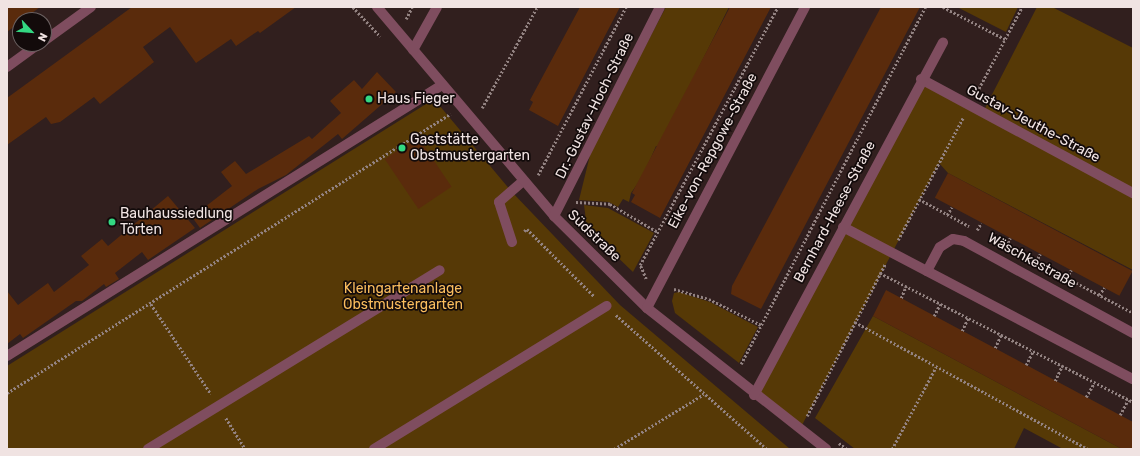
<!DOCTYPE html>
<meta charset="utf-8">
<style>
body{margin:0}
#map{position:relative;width:1140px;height:456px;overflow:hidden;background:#311f1e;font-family:Rubik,sans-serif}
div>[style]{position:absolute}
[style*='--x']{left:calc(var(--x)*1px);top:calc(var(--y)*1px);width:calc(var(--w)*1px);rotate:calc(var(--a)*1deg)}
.green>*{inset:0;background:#563906}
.building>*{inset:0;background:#5a2b0c;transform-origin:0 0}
.path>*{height:2.5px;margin-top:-1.25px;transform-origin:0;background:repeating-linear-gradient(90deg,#938382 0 2px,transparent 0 4px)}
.lane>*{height:10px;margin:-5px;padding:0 5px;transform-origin:5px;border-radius:5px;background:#7f4d5f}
.street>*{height:10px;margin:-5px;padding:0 5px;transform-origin:5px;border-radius:5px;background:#7f4d5f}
.dots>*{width:11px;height:11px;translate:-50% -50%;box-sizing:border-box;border:2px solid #130b0b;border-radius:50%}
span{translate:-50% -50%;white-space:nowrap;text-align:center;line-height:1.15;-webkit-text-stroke:3.5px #130b0b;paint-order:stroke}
.poi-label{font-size:14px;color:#f0e3e2}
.left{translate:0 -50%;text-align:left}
.street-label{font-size:14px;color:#f0e3e2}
.park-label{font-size:14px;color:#fabd5e}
.frame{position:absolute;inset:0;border:8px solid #f0e3e2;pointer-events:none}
.north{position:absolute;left:12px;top:12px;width:40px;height:40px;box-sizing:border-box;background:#130b0b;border:1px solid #6b6161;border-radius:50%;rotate:116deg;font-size:11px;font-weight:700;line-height:16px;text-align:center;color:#f0e3e2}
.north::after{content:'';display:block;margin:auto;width:14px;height:18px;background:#33d882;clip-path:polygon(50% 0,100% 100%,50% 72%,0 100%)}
</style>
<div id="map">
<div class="green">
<i style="clip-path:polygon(666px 7px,729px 7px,659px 147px,656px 146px,643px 176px,631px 193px,629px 202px,623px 199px,618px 207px,609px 202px,579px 200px,592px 147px)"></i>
<i style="clip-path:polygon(957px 7px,1018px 7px,1006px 32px)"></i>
<i style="clip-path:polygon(1037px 7px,1052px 7px,1133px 48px,1133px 270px,948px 173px,939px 163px,800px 429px,754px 395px,921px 79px,982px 114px)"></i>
<i style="clip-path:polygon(434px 99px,511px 191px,620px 305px,790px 449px,7px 449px,7px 366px)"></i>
<i style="clip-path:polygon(584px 205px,608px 208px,654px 233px,633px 272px,587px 228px)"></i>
<i style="clip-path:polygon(679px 292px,710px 302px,758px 327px,739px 363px,675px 313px,672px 301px,674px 293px)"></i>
<i style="clip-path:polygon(873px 316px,1122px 449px,1063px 449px,1024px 428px,1014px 449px,855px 449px,815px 418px)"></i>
</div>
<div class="building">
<i style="clip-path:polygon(7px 7px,40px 7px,7px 32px)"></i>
<i style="clip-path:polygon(132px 7px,296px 7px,260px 33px,258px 31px,236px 46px,231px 39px,196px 63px,170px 27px,143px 47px,154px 62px,100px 104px,94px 97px,60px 122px,51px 124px,46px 117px,7px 145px,7px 98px)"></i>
<i style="clip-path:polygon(580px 7px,620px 7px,558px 126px,529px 110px,533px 102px,530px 100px)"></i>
<i style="clip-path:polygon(730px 7px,771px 7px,660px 218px,631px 202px,635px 195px,632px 193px)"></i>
<i style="clip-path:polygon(881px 7px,920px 7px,761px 309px,731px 294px,732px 286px)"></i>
<i style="clip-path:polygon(377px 72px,396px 92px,342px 139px,338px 134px,286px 175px,258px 189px,200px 228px,192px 217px,232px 186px,221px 172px,235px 161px,246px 174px,309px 136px,312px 139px,341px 113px,330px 101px,354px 80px,362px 89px)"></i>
<i style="left:418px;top:137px;width:60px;height:40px;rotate:56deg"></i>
<i style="left:948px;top:173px;width:209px;height:28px;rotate:28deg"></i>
<i style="clip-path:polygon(168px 196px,195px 228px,148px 260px,142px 252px,115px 273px,119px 279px,106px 287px,104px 284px,82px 301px,76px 301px,23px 338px,20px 334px,7px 344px,7px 291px,18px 305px,48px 283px,54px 292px,89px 265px,81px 256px,102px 239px,108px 246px)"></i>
<i style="clip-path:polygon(886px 290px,1133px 422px,1133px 449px,1122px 449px,873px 316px)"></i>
</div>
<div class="path">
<i style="--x:353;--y:7;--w:40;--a:47"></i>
<i style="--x:943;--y:7;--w:70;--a:27.3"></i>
<i style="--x:406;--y:19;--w:13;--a:-63"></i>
<i style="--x:977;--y:92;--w:96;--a:-62.1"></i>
<i style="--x:482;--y:108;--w:115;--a:-61.4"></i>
<i style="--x:538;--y:175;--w:190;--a:-62.4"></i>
<i style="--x:919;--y:199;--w:57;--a:28.4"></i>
<i style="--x:576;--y:202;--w:34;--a:3"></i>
<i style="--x:610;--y:204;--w:56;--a:30.3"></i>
<i style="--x:947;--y:215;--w:9;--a:-58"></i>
<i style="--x:977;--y:230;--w:8;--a:-60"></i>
<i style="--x:524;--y:231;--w:4;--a:-34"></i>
<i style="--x:527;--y:229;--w:95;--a:45"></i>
<i style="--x:898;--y:240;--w:138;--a:-62"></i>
<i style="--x:1006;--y:246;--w:9;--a:-63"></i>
<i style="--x:1036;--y:262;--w:9;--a:-63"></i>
<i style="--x:1041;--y:264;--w:104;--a:28"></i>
<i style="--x:880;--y:273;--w:284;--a:27"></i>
<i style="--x:1067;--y:278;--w:9;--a:-63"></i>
<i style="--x:646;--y:279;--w:15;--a:-113"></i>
<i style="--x:640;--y:265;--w:293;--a:-61.9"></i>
<i style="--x:674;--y:289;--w:36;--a:16"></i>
<i style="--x:709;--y:299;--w:58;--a:26.6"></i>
<i style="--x:1099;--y:295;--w:9;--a:-54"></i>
<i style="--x:901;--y:298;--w:13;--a:-67"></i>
<i style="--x:151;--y:304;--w:108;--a:56.3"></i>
<i style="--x:616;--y:315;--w:202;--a:41.6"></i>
<i style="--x:934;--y:316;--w:13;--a:-63"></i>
<i style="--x:855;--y:322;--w:265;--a:28.6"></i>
<i style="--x:962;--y:331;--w:14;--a:-65"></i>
<i style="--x:995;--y:348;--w:14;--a:-65"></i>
<i style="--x:741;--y:364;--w:402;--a:-62.7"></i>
<i style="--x:1026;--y:365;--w:16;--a:-63"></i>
<i style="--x:1055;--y:381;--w:17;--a:-65"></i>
<i style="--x:7;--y:393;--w:524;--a:-32.2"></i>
<i style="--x:1086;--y:397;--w:16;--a:-60"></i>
<i style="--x:1120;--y:415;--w:17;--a:-62"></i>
<i style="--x:807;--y:416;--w:171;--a:-62.8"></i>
<i style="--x:226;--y:418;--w:36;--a:58"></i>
<i style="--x:839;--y:443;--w:10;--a:37"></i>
<i style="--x:614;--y:449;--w:105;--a:-31.4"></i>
<i style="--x:892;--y:449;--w:93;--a:-61.8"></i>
</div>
<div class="lane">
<i style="--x:512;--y:242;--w:42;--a:-108"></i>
<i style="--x:499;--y:202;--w:32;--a:-41"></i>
<i style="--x:7;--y:356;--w:513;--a:-31.92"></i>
<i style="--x:148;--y:449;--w:342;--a:-31.5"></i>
<i style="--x:374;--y:449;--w:273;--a:-31.6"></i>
</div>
<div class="street">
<i style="--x:377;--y:7;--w:274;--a:49.7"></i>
<i style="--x:554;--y:216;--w:131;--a:44.7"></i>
<i style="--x:647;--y:308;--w:228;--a:38.2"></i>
<i style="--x:44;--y:41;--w:58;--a:-35.9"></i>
<i style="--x:413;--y:50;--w:49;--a:-60.8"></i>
<i style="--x:7;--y:67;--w:39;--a:-36"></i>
<i style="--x:921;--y:79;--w:241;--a:28.3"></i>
<i style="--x:554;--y:216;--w:234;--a:-63.1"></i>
<i style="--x:843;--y:227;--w:327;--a:27.7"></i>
<i style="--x:927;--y:271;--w:27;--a:-62"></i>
<i style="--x:940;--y:247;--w:15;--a:-32"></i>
<i style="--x:953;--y:239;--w:11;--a:10"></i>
<i style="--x:964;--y:241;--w:192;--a:28.6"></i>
<i style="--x:647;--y:308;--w:340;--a:-62.3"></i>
<i style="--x:754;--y:395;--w:400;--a:-61.8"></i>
</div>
<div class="dots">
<i style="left:369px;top:99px;background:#33d882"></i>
<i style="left:402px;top:148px;background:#33d882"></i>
<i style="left:112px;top:222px;background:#33d882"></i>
</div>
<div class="poi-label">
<span class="left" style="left:377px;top:99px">Haus Fieger</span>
<span class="left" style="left:410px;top:148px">Gaststätte<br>Obstmustergarten</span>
<span class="left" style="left:120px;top:222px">Bauhaussiedlung<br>Törten</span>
</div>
<div class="street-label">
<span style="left:595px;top:106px;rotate:-64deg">Dr.-Gustav-Hoch-Straße</span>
<span style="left:1033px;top:124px;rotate:28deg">Gustav-Jeuthe-Straße</span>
<span style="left:713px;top:151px;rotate:-62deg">Eike-von-Repgowe-Straße</span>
<span style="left:835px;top:212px;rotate:-62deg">Bernhard-Heese-Straße</span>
<span style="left:594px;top:236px;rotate:44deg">Südstraße</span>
<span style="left:1032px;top:261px;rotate:29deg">Wäschkestraße</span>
</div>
<div class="park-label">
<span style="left:403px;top:297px">Kleingartenanlage<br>Obstmustergarten</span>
</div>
<div class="frame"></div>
<div class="north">N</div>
</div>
